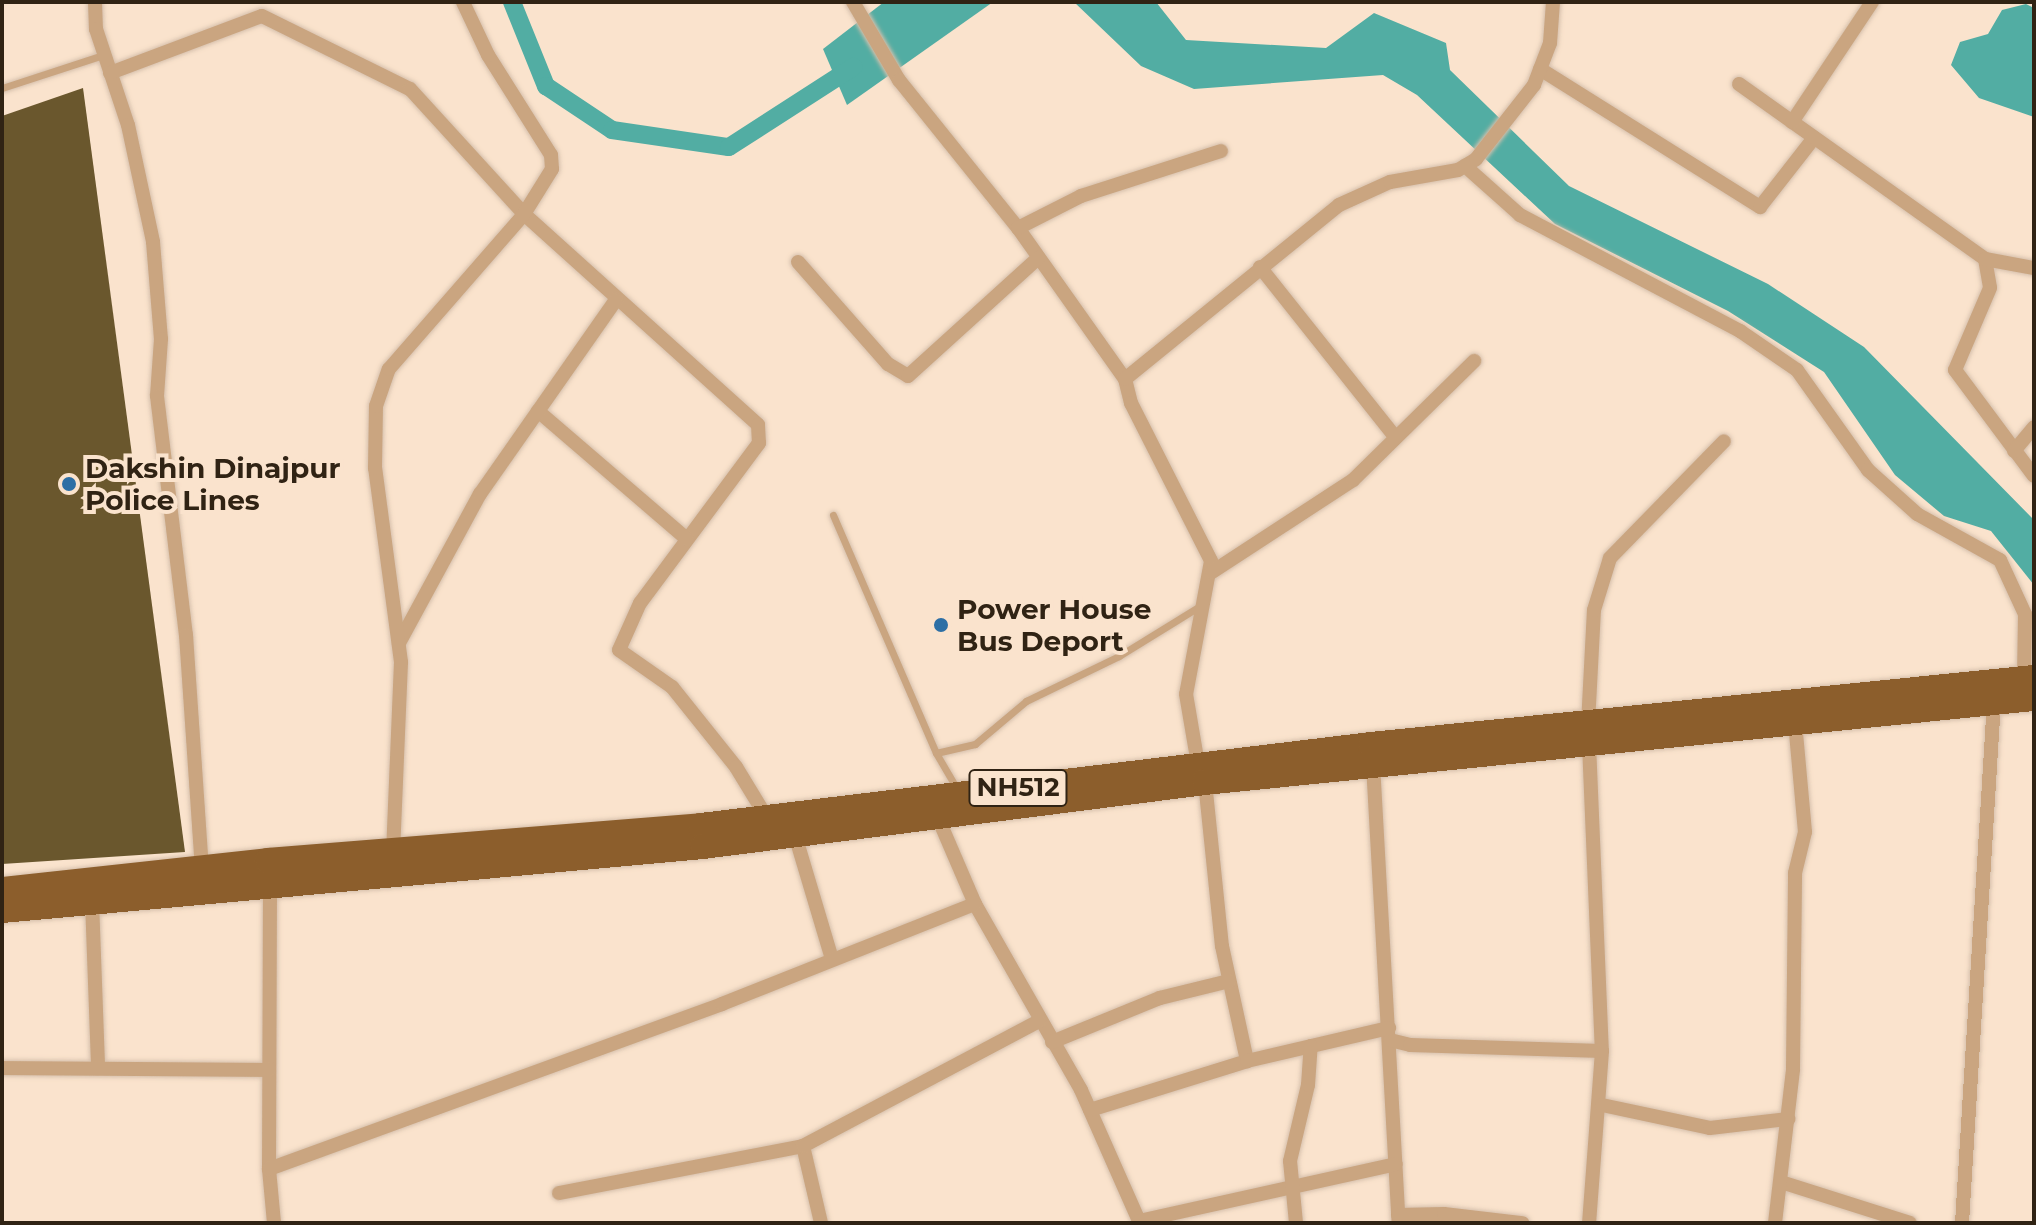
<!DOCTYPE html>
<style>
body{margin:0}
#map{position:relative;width:2036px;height:1225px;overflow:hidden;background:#fae3cd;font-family:Montserrat,sans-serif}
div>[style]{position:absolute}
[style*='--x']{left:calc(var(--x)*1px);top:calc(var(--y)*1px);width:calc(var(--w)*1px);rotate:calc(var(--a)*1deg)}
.water>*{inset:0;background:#52ada3}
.canal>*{height:18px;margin:-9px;padding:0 9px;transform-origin:9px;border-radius:9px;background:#52ada3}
.building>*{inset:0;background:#6a572d}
.roads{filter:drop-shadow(0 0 2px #d6c0ac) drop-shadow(0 0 2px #d6c0ac)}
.lane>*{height:7px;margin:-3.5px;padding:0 3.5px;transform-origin:3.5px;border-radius:3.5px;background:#caa580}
.street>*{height:14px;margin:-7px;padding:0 7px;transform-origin:7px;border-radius:7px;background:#caa580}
.highway>*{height:26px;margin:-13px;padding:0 13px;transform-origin:13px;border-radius:13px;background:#8c5e2c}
.dots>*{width:22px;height:22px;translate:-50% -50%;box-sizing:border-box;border:4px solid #fae3cd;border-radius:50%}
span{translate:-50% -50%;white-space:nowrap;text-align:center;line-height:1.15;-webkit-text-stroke:8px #fae3cd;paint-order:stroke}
.shield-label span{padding:2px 6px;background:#fae3cd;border:2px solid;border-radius:6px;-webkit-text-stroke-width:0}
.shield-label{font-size:26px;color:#302314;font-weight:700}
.poi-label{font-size:28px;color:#302314;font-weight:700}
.left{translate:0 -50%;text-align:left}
.frame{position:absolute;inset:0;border:4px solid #302314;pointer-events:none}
</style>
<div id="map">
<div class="water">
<i style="clip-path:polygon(884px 2px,993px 2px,847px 105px,823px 49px)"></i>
<i style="clip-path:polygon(1074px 2px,1156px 2px,1186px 40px,1326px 48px,1374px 13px,1446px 43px,1450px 70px,1569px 186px,1768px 284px,1864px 347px,2034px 520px,2034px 585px,1991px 531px,1944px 516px,1895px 475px,1824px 372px,1728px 311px,1555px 224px,1417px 95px,1383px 75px,1194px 89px,1141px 66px)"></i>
<i style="clip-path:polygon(2026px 4px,2034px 8px,2034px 117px,1979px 98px,1951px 65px,1960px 42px,1988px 34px,2002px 10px)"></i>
</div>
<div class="canal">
<i style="--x:512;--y:2;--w:91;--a:68"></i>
<i style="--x:546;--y:86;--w:79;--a:33.7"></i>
<i style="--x:612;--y:130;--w:118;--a:8.3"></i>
<i style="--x:729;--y:147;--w:148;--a:-32.8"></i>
</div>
<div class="building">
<i style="clip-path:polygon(83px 88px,185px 852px,2px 864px,2px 116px)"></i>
</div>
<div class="roads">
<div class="lane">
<i style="--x:2;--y:88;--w:106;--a:-18.1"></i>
<i style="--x:833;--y:515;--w:259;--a:66.6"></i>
<i style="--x:936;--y:753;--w:42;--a:59.7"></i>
<i style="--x:936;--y:753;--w:40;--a:-13"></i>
<i style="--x:975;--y:744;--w:67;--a:-40.1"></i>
<i style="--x:1026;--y:701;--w:103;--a:-25.8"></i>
<i style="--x:1119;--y:656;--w:95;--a:-31.7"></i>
</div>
<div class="street">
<i style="--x:95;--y:2;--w:27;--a:88"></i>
<i style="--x:96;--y:29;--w:101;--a:71.6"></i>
<i style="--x:128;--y:125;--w:120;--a:77.9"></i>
<i style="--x:153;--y:242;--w:97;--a:85.3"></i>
<i style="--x:161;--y:339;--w:57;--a:94"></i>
<i style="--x:157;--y:396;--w:241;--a:83.1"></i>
<i style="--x:186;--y:635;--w:234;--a:86.1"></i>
<i style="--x:853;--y:2;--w:91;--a:59.5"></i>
<i style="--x:899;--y:80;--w:190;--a:51.2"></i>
<i style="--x:1018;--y:228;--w:185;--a:54.7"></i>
<i style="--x:1125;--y:379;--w:25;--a:76"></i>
<i style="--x:1131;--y:403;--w:177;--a:63.1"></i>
<i style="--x:1211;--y:561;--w:135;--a:100.6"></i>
<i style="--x:1186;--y:694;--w:71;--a:80.3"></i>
<i style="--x:1540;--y:69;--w:260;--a:32.1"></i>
<i style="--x:1760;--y:207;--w:88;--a:-52"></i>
<i style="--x:110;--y:73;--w:162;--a:-20.6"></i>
<i style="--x:262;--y:16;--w:165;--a:26.3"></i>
<i style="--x:410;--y:89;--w:169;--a:47.6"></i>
<i style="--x:524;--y:214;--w:315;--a:42"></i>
<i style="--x:758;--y:425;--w:18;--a:87"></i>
<i style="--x:759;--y:443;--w:199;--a:126.6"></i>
<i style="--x:640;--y:603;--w:51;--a:114.1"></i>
<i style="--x:619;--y:650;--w:65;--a:34.9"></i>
<i style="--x:672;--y:687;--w:102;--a:51.3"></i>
<i style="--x:736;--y:767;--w:63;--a:58.6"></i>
<i style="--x:1739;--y:84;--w:302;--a:35.4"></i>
<i style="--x:1985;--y:259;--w:29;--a:80"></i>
<i style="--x:1990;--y:288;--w:89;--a:113.1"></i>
<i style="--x:1955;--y:370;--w:132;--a:53.3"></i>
<i style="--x:1792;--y:122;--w:144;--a:-56.3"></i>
<i style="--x:1465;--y:166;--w:74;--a:41.7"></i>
<i style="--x:1520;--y:215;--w:249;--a:27.8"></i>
<i style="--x:1740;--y:331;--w:69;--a:34.4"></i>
<i style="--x:1797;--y:370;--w:123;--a:54.6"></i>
<i style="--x:1868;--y:470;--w:66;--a:41.9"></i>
<i style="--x:1917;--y:514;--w:95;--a:29"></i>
<i style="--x:2000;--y:560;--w:60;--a:65.2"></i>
<i style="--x:2025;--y:614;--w:65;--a:90.9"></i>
<i style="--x:1018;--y:228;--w:71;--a:-26.9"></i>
<i style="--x:1081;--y:196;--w:147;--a:-17.8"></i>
<i style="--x:1985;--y:259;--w:50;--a:10.4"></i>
<i style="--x:798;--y:262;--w:136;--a:48.6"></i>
<i style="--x:888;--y:364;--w:23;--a:31"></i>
<i style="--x:908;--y:376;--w:176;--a:-42.2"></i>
<i style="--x:1260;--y:267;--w:218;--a:51.5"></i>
<i style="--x:1125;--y:379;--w:276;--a:-39.1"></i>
<i style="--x:1339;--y:205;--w:56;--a:-24.3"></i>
<i style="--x:1390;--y:182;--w:69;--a:-10"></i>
<i style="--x:1458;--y:170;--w:21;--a:-31"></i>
<i style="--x:1476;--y:159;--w:94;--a:-51.9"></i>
<i style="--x:1534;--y:85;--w:45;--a:-69.1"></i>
<i style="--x:1550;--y:43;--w:41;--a:-85.8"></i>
<i style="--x:538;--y:411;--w:196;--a:40.7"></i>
<i style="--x:2014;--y:451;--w:31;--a:-50"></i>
<i style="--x:1212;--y:572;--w:168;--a:-33.1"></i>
<i style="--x:1353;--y:480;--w:170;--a:-44.5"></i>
<i style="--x:399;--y:643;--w:170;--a:-61.5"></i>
<i style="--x:480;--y:494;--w:237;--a:-55"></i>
<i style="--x:1588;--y:724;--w:114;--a:-87"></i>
<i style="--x:1594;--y:610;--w:54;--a:-72.9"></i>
<i style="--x:1610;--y:558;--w:163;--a:-45.7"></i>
<i style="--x:1589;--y:744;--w:307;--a:87.6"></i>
<i style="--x:1602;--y:1051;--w:172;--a:94.3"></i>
<i style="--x:1373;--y:764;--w:460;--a:86.8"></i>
<i style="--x:1205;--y:782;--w:165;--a:84.1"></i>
<i style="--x:1222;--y:946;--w:118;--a:77.7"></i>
<i style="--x:938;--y:818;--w:94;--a:66.7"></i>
<i style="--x:975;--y:904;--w:214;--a:60.3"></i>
<i style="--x:1081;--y:1090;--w:145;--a:66.1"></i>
<i style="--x:795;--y:835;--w:129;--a:73.4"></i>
<i style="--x:393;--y:853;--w:191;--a:-87.6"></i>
<i style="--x:401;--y:662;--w:196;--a:-97.6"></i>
<i style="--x:375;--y:468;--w:62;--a:-89.1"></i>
<i style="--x:376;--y:406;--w:39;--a:-71"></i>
<i style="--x:389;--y:369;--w:206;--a:-48.9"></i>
<i style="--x:524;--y:214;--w:53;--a:-58.1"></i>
<i style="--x:552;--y:169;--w:14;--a:-94"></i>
<i style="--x:551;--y:155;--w:118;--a:-122.2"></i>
<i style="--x:488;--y:55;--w:59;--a:-115.3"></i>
<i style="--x:270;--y:884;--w:285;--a:90.2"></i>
<i style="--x:269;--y:1169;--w:54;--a:84.7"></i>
<i style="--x:92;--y:901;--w:167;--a:87.9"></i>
<i style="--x:1390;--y:1040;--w:21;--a:14"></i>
<i style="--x:1410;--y:1045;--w:192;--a:1.8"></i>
<i style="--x:1052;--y:1042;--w:117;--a:-22.2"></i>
<i style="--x:1160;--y:998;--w:71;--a:-13.8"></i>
<i style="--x:2;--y:1068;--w:267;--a:0.4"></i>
<i style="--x:1602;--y:1105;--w:110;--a:12"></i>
<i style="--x:1710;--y:1128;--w:79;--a:-6.6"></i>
<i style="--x:1090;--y:1110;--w:164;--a:-17.3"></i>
<i style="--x:1247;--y:1061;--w:146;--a:-13.1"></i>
<i style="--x:803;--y:1146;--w:79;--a:76.8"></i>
<i style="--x:269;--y:1169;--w:482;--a:-20"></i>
<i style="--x:722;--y:1004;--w:272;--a:-21.6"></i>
<i style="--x:1781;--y:1182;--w:135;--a:17.6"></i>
<i style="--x:559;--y:1193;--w:248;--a:-10.9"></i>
<i style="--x:803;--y:1146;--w:267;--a:-27.9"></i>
<i style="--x:1398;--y:1215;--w:46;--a:-1.2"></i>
<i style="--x:1444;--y:1214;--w:79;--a:6.6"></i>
<i style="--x:1139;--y:1221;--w:263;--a:-12.5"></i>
<i style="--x:1296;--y:1223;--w:62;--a:-95.5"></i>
<i style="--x:1290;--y:1161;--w:78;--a:-76.7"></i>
<i style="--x:1308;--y:1085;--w:39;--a:-86"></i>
<i style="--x:1775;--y:1223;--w:155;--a:-83.3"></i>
<i style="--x:1793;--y:1069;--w:196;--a:-89.4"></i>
<i style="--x:1795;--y:873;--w:42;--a:-76.3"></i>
<i style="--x:1805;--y:832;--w:109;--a:-95.2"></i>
<i style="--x:1962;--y:1223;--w:523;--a:-86.49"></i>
</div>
<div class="highway">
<i style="--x:2;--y:890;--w:268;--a:-6.2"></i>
<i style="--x:268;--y:861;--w:434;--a:-4.6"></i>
<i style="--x:701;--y:826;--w:675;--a:-6.89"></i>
<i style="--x:1371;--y:745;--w:666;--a:-5.77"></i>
<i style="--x:2;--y:910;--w:704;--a:-5.22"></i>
<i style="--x:703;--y:846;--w:506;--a:-7.27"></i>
<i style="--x:1205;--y:782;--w:833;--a:-5.79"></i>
</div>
</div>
<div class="dots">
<i style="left:69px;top:484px;background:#2d6fa5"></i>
<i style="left:941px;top:625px;background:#2d6fa5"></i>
</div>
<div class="shield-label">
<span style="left:1018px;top:788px">NH512</span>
</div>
<div class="poi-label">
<span class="left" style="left:85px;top:484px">Dakshin Dinajpur<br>Police Lines</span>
<span class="left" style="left:957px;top:625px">Power House<br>Bus Deport</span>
</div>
<div class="frame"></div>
</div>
